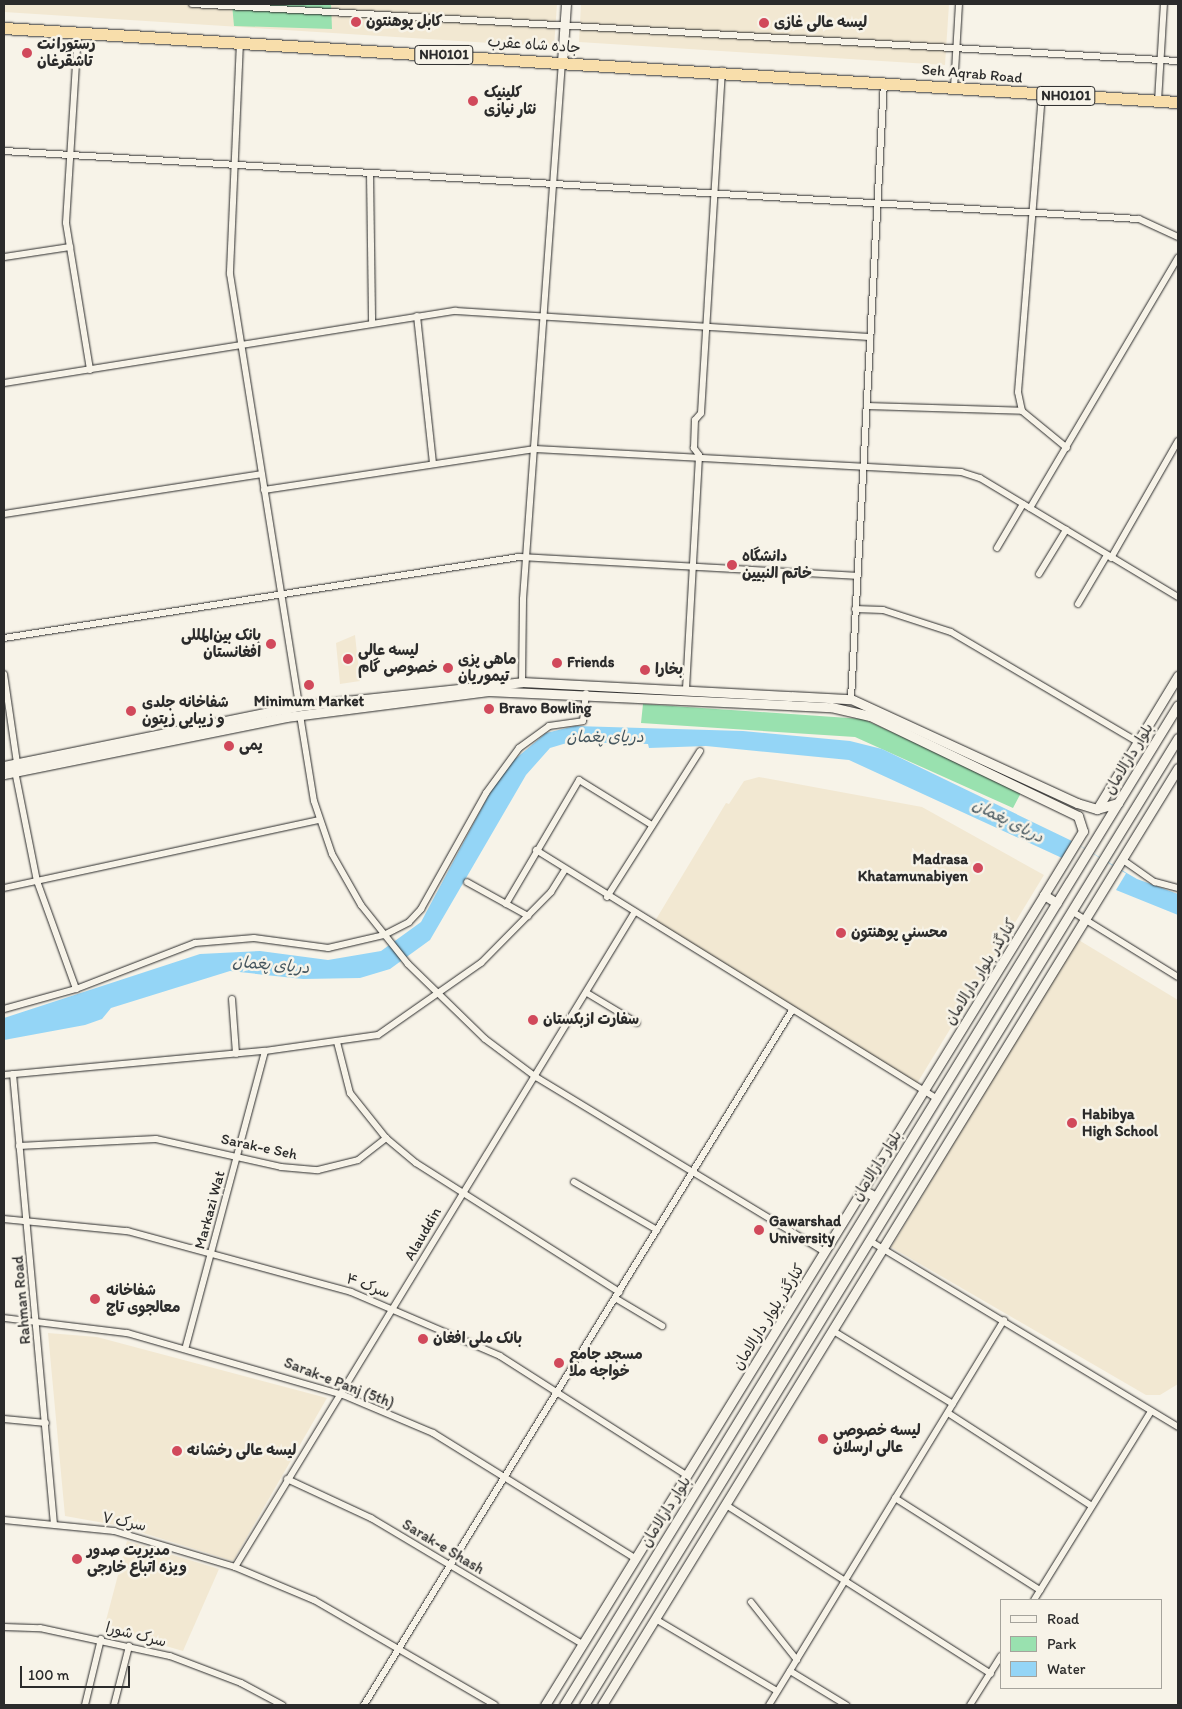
<!DOCTYPE html>
<meta charset="utf-8">
<style>
body{margin:0}
#map{position:relative;width:1182px;height:1709px;overflow:hidden;background:#f7f3e8;font-family:Itim,"Playpen Sans Arabic",sans-serif}
div>[style]{position:absolute}
[style*='--x']{left:calc(var(--x)*1px);top:calc(var(--y)*1px);width:calc(var(--w)*1px);rotate:calc(var(--a)*1deg)}
.built>*{inset:0;background:#f2e8d2}
.green>*{inset:0;background:#99e1af}
.water>*{inset:0;background:#94d5f6}
.pier>*{inset:0;background:#f7f3e8;transform-origin:0 0}
.roads{filter:drop-shadow(0 0 1px #2b2b2b) drop-shadow(0 0 1px #2b2b2b)}
.minor>*{height:6px;margin:-3px;padding:0 3px;transform-origin:3px;border-radius:3px;background:#f7f3e8}
.tertiary>*{height:9px;margin:-4.5px;padding:0 4.5px;transform-origin:4.5px;border-radius:4.5px;background:#f7f3e8}
.secondary>*{height:9px;margin:-4.5px;padding:0 4.5px;transform-origin:4.5px;border-radius:4.5px;background:#f7f3e8}
.trunk>*{height:11px;margin:-5.5px;padding:0 5.5px;transform-origin:5.5px;border-radius:5.5px;background:#f8deab}
.dots>*{width:14px;height:14px;translate:-50% -50%;box-sizing:border-box;border:2px solid #f7f3e8;border-radius:50%}
span{translate:-50% -50%;white-space:nowrap;text-align:center;line-height:1.15;-webkit-text-stroke:5px #f7f3e8;paint-order:stroke}
.shield-label span{padding:1px 4px;background:#f7f3e8;border:1px solid;border-radius:4px;-webkit-text-stroke-width:0}
.shield-label{font-size:14px;color:#2b2b2b;font-weight:700}
.poi-label{font-size:15px;color:#2b2b2b;font-weight:700}
.left{translate:0 -50%;text-align:left}
.right{translate:-100% -50%;text-align:right}
.street-label{font-size:15px;color:#2b2b2b}
.water-label{font-size:16px;color:#45565e;font-style:italic}
.frame{position:absolute;inset:0;border:5px solid #2b2b2b;pointer-events:none}
.legend{position:absolute;left:1000px;top:1599px;width:162px;height:90px;box-sizing:border-box;background:#f7f3e8;border:1px solid #a5a39c;margin:0;padding:6px 9px;list-style:none;font-size:15px;color:#2b2b2b}
.legend li{display:flex;align-items:center;gap:10px;height:25px}
.legend b{width:25px;border:1px solid #a5a39c}
.scale{position:absolute;left:20px;top:1666px;width:110px;height:22px;box-sizing:border-box;border:2px solid #2b2b2b;border-top:0;padding-left:6px;font-size:15px;line-height:18px;white-space:nowrap;color:#2b2b2b;-webkit-text-stroke:4px #f7f3e8;paint-order:stroke}
</style>
<div id="map">
<div class="built">
<i style="clip-path:polygon(4px 4px,557px 4px,554px 47px,4px 12px)"></i>
<i style="clip-path:polygon(581px 4px,949px 4px,945px 65px,579px 42px)"></i>
<i style="clip-path:polygon(355px 635px,360px 681px,340px 684px,336px 643px)"></i>
<i style="clip-path:polygon(759px 777px,922px 807px,1044px 875px,916px 1085px,655px 921px,726px 803px,729px 804px,744px 781px)"></i>
<i style="clip-path:polygon(1077px 939px,1178px 1000px,1178px 1384px,1160px 1395px,1146px 1395px,891px 1247px)"></i>
<i style="clip-path:polygon(48px 1333px,97px 1337px,327px 1398px,233px 1561px,121px 1526px,65px 1516px)"></i>
<i style="clip-path:polygon(127px 1541px,219px 1569px,183px 1651px,104px 1628px)"></i>
</div>
<div class="green">
<i style="clip-path:polygon(232px 4px,331px 4px,332px 29px,234px 26px)"></i>
<i style="clip-path:polygon(643px 704px,863px 719px,1022px 791px,1013px 808px,855px 737px,641px 723px)"></i>
</div>
<div class="water">
<i style="clip-path:polygon(575px 726px,743px 731px,850px 741px,882px 749px,1072px 841px,1137px 879px,1178px 894px,1178px 915px,1116px 890px,1062px 858px,849px 760px,706px 746px,649px 748px,648px 744px,570px 742px,550px 748px,526px 775px,430px 940px,390px 969px,360px 978px,303px 979px,230px 971px,111px 1008px,102px 1019px,85px 1025px,4px 1040px,4px 1018px,200px 954px,260px 951px,328px 960px,381px 951px,421px 922px,493px 787px,514px 760px,546px 733px)"></i>
</div>
<div class="pier">
<i style="left:1072px;top:841px;width:63px;height:20px;rotate:31deg"></i>
</div>
<div class="roads">
<div class="minor">
<i style="--x:192;--y:4;--w:988;--a:3.31"></i>
<i style="--x:78;--y:32;--w:191;--a:93.6"></i>
<i style="--x:66;--y:223;--w:149;--a:80.7"></i>
<i style="--x:240;--y:42;--w:232;--a:92.5"></i>
<i style="--x:230;--y:274;--w:437;--a:80.9"></i>
<i style="--x:954;--y:88;--w:84;--a:-86.6"></i>
<i style="--x:1158;--y:101;--w:97;--a:-86.5"></i>
<i style="--x:4;--y:151;--w:1137;--a:3.43"></i>
<i style="--x:1139;--y:219;--w:43;--a:24.8"></i>
<i style="--x:370;--y:173;--w:149;--a:89.2"></i>
<i style="--x:4;--y:257;--w:67;--a:-8.6"></i>
<i style="--x:417;--y:316;--w:148;--a:83.8"></i>
<i style="--x:4;--y:383;--w:457;--a:-9.1"></i>
<i style="--x:455;--y:311;--w:416;--a:3.6"></i>
<i style="--x:867;--y:406;--w:155;--a:1.8"></i>
<i style="--x:1022;--y:411;--w:58;--a:39.4"></i>
<i style="--x:1022;--y:411;--w:19;--a:-102"></i>
<i style="--x:1018;--y:392;--w:298;--a:-85.4"></i>
<i style="--x:264;--y:490;--w:274;--a:-8.6"></i>
<i style="--x:535;--y:449;--w:427;--a:3.1"></i>
<i style="--x:961;--y:472;--w:20;--a:18"></i>
<i style="--x:980;--y:478;--w:231;--a:31"></i>
<i style="--x:1030;--y:508;--w:291;--a:-59.4"></i>
<i style="--x:4;--y:514;--w:260;--a:-8.8"></i>
<i style="--x:997;--y:548;--w:51;--a:-59.4"></i>
<i style="--x:1111;--y:558;--w:135;--a:-60.2"></i>
<i style="--x:1039;--y:574;--w:52;--a:-58.5"></i>
<i style="--x:1078;--y:604;--w:57;--a:-59.4"></i>
<i style="--x:855;--y:609;--w:28;--a:2"></i>
<i style="--x:883;--y:610;--w:71;--a:17.9"></i>
<i style="--x:951;--y:632;--w:217;--a:30.5"></i>
<i style="--x:4;--y:638;--w:521;--a:-8.94"></i>
<i style="--x:519;--y:557;--w:338;--a:3.2"></i>
<i style="--x:4;--y:674;--w:90;--a:81.7"></i>
<i style="--x:522;--y:682;--w:83;--a:-89.3"></i>
<i style="--x:523;--y:599;--w:538;--a:-85.85"></i>
<i style="--x:686;--y:689;--w:234;--a:-86.8"></i>
<i style="--x:699;--y:455;--w:9;--a:-126"></i>
<i style="--x:694;--y:448;--w:28;--a:-88"></i>
<i style="--x:695;--y:420;--w:9;--a:-49"></i>
<i style="--x:701;--y:413;--w:343;--a:-86.5"></i>
<i style="--x:851;--y:699;--w:618;--a:-86.94"></i>
<i style="--x:300;--y:715;--w:87;--a:80.8"></i>
<i style="--x:314;--y:801;--w:56;--a:71.2"></i>
<i style="--x:332;--y:854;--w:59;--a:60.4"></i>
<i style="--x:361;--y:905;--w:75;--a:51.5"></i>
<i style="--x:408;--y:964;--w:107;--a:44.2"></i>
<i style="--x:485;--y:1039;--w:64;--a:36.7"></i>
<i style="--x:536;--y:1077;--w:338;--a:31.2"></i>
<i style="--x:15;--y:771;--w:112;--a:78.7"></i>
<i style="--x:37;--y:881;--w:115;--a:70.1"></i>
<i style="--x:536;--y:850;--w:471;--a:31.8"></i>
<i style="--x:1123;--y:860;--w:39;--a:35"></i>
<i style="--x:1155;--y:882;--w:24;--a:15"></i>
<i style="--x:467;--y:882;--w:70;--a:29.1"></i>
<i style="--x:4;--y:888;--w:322;--a:-12.2"></i>
<i style="--x:607;--y:897;--w:173;--a:-57.5"></i>
<i style="--x:506;--y:904;--w:144;--a:-59.5"></i>
<i style="--x:579;--y:780;--w:86;--a:31.7"></i>
<i style="--x:1073;--y:912;--w:123;--a:31.8"></i>
<i style="--x:587;--y:993;--w:58;--a:31"></i>
<i style="--x:232;--y:999;--w:55;--a:85.8"></i>
<i style="--x:4;--y:1009;--w:75;--a:-15.5"></i>
<i style="--x:76;--y:989;--w:128;--a:-21.1"></i>
<i style="--x:195;--y:943;--w:59;--a:-4.8"></i>
<i style="--x:254;--y:938;--w:75;--a:7.7"></i>
<i style="--x:328;--y:948;--w:57;--a:-13.1"></i>
<i style="--x:384;--y:935;--w:28;--a:-27"></i>
<i style="--x:409;--y:922;--w:18;--a:-47"></i>
<i style="--x:421;--y:909;--w:133;--a:-60.7"></i>
<i style="--x:486;--y:793;--w:56;--a:-53.7"></i>
<i style="--x:519;--y:748;--w:37;--a:-36"></i>
<i style="--x:549;--y:726;--w:34;--a:-8"></i>
<i style="--x:583;--y:721;--w:28;--a:-84"></i>
<i style="--x:337;--y:1042;--w:53;--a:75.7"></i>
<i style="--x:350;--y:1093;--w:58;--a:51.3"></i>
<i style="--x:386;--y:1138;--w:39;--a:40"></i>
<i style="--x:416;--y:1163;--w:241;--a:32.4"></i>
<i style="--x:13;--y:1074;--w:452;--a:84.8"></i>
<i style="--x:4;--y:1075;--w:262;--a:-5.3"></i>
<i style="--x:265;--y:1051;--w:114;--a:-8.1"></i>
<i style="--x:378;--y:1035;--w:126;--a:-35"></i>
<i style="--x:481;--y:963;--w:100;--a:-45.4"></i>
<i style="--x:551;--y:892;--w:25;--a:-58"></i>
<i style="--x:19;--y:1146;--w:137;--a:-2.9"></i>
<i style="--x:156;--y:1139;--w:128;--a:12.6"></i>
<i style="--x:281;--y:1167;--w:37;--a:5"></i>
<i style="--x:318;--y:1170;--w:41;--a:-14"></i>
<i style="--x:358;--y:1160;--w:36;--a:-38"></i>
<i style="--x:574;--y:1182;--w:96;--a:30"></i>
<i style="--x:4;--y:1219;--w:124;--a:5.6"></i>
<i style="--x:127;--y:1231;--w:232;--a:15.2"></i>
<i style="--x:351;--y:1292;--w:162;--a:23.2"></i>
<i style="--x:500;--y:1356;--w:221;--a:32.6"></i>
<i style="--x:870;--y:1241;--w:360;--a:31.1"></i>
<i style="--x:615;--y:1298;--w:55;--a:30.8"></i>
<i style="--x:4;--y:1318;--w:124;--a:7"></i>
<i style="--x:127;--y:1333;--w:225;--a:16"></i>
<i style="--x:343;--y:1395;--w:98;--a:22.9"></i>
<i style="--x:433;--y:1433;--w:235;--a:31.8"></i>
<i style="--x:835;--y:1332;--w:138;--a:31.4"></i>
<i style="--x:186;--y:1346;--w:305;--a:-75"></i>
<i style="--x:948;--y:1413;--w:171;--a:32.9"></i>
<i style="--x:4;--y:1419;--w:42;--a:5.4"></i>
<i style="--x:287;--y:1479;--w:93;--a:24.9"></i>
<i style="--x:371;--y:1518;--w:244;--a:30.8"></i>
<i style="--x:895;--y:1498;--w:172;--a:32.4"></i>
<i style="--x:726;--y:1505;--w:314;--a:32.5"></i>
<i style="--x:4;--y:1520;--w:111;--a:5.7"></i>
<i style="--x:114;--y:1531;--w:126;--a:16.6"></i>
<i style="--x:235;--y:1567;--w:86;--a:22.7"></i>
<i style="--x:314;--y:1600;--w:209;--a:30.1"></i>
<i style="--x:235;--y:1567;--w:766;--a:-58.61"></i>
<i style="--x:1034;--y:1600;--w:222;--a:-58.2"></i>
<i style="--x:751;--y:1602;--w:74;--a:51.6"></i>
<i style="--x:657;--y:1620;--w:139;--a:30.6"></i>
<i style="--x:4;--y:1627;--w:36;--a:2"></i>
<i style="--x:40;--y:1628;--w:133;--a:12.2"></i>
<i style="--x:170;--y:1656;--w:76;--a:20.8"></i>
<i style="--x:241;--y:1683;--w:47;--a:28.2"></i>
<i style="--x:790;--y:1671;--w:66;--a:31.3"></i>
<i style="--x:85;--y:1705;--w:68;--a:-76.4"></i>
<i style="--x:114;--y:1705;--w:61;--a:-75.7"></i>
<i style="--x:364;--y:1705;--w:814;--a:-58.36"></i>
<i style="--x:769;--y:1705;--w:451;--a:-58.6"></i>
<i style="--x:970;--y:1705;--w:58;--a:-57.7"></i>
</div>
<div class="tertiary">
<i style="--x:562;--y:62;--w:58;--a:-86.1"></i>
<i style="--x:1097;--y:809;--w:156;--a:-58.7"></i>
<i style="--x:545;--y:1705;--w:951;--a:-58.36"></i>
<i style="--x:602;--y:1705;--w:1100;--a:-58.42"></i>
</div>
<div class="secondary">
<i style="--x:4;--y:766;--w:301;--a:-11.5"></i>
<i style="--x:299;--y:706;--w:224;--a:-6.1"></i>
<i style="--x:522;--y:682;--w:329;--a:3"></i>
<i style="--x:851;--y:699;--w:249;--a:24.7"></i>
<i style="--x:1077;--y:803;--w:21;--a:17"></i>
<i style="--x:1097;--y:809;--w:22;--a:-16"></i>
<i style="--x:4;--y:774;--w:288;--a:-11.4"></i>
<i style="--x:286;--y:717;--w:204;--a:-7.3"></i>
<i style="--x:488;--y:691;--w:343;--a:2.7"></i>
<i style="--x:831;--y:707;--w:40;--a:13"></i>
<i style="--x:870;--y:716;--w:231;--a:25.7"></i>
<i style="--x:1078;--y:816;--w:16;--a:72"></i>
<i style="--x:1083;--y:831;--w:75;--a:121.4"></i>
<i style="--x:1044;--y:895;--w:15;--a:32"></i>
<i style="--x:863;--y:1190;--w:13;--a:29"></i>
<i style="--x:564;--y:1705;--w:1173;--a:-58.45"></i>
<i style="--x:584;--y:1705;--w:1135;--a:-58.44"></i>
</div>
<div class="trunk">
<i style="--x:4;--y:28;--w:1176;--a:3.61"></i>
</div>
</div>
<div class="dots">
<i style="left:356px;top:22px;background:#d1495b"></i>
<i style="left:764px;top:23px;background:#d1495b"></i>
<i style="left:27px;top:53px;background:#d1495b"></i>
<i style="left:473px;top:101px;background:#d1495b"></i>
<i style="left:732px;top:565px;background:#d1495b"></i>
<i style="left:271px;top:644px;background:#d1495b"></i>
<i style="left:348px;top:659px;background:#d1495b"></i>
<i style="left:557px;top:663px;background:#d1495b"></i>
<i style="left:448px;top:668px;background:#d1495b"></i>
<i style="left:645px;top:670px;background:#d1495b"></i>
<i style="left:309px;top:685px;background:#d1495b"></i>
<i style="left:489px;top:709px;background:#d1495b"></i>
<i style="left:131px;top:711px;background:#d1495b"></i>
<i style="left:229px;top:746px;background:#d1495b"></i>
<i style="left:978px;top:868px;background:#d1495b"></i>
<i style="left:841px;top:933px;background:#d1495b"></i>
<i style="left:533px;top:1020px;background:#d1495b"></i>
<i style="left:1072px;top:1123px;background:#d1495b"></i>
<i style="left:759px;top:1230px;background:#d1495b"></i>
<i style="left:95px;top:1299px;background:#d1495b"></i>
<i style="left:423px;top:1339px;background:#d1495b"></i>
<i style="left:559px;top:1363px;background:#d1495b"></i>
<i style="left:823px;top:1439px;background:#d1495b"></i>
<i style="left:177px;top:1451px;background:#d1495b"></i>
<i style="left:77px;top:1559px;background:#d1495b"></i>
</div>
<div class="shield-label">
<span style="left:444px;top:55px">NH0101</span>
<span style="left:1066px;top:96px">NH0101</span>
</div>
<div class="poi-label">
<span class="left" style="left:366px;top:22px">کابل پوهنتون</span>
<span class="left" style="left:774px;top:23px">لیسه عالی غازی</span>
<span class="left" style="left:37px;top:53px">رستورانت<br>تاشقرغان</span>
<span class="left" style="left:484px;top:101px">کلینیک<br>نثار نیازی</span>
<span class="left" style="left:742px;top:565px">دانشگاه<br>خاتم النبیین</span>
<span class="right" style="left:261px;top:644px">بانک بین‌المللی<br>افغانستان</span>
<span class="left" style="left:358px;top:659px">لیسه عالی<br>خصوصی گام</span>
<span class="left" style="left:458px;top:668px">ماهی پزی<br>تیموریان</span>
<span class="left" style="left:567px;top:663px">Friends</span>
<span class="left" style="left:655px;top:670px">بخارا</span>
<span class="left" style="left:142px;top:711px">شفاخانه جلدی<br>و زیبایی زیتون</span>
<span style="left:309px;top:702px">Minimum Market</span>
<span class="left" style="left:499px;top:709px">Bravo Bowling</span>
<span class="left" style="left:239px;top:746px">یمی</span>
<span class="right" style="left:968px;top:868px">Madrasa<br>Khatamunabiyen</span>
<span class="left" style="left:851px;top:933px">محسني پوهنتون</span>
<span class="left" style="left:543px;top:1020px">سفارت ازبکستان</span>
<span class="left" style="left:1082px;top:1123px">Habibya<br>High School</span>
<span class="left" style="left:769px;top:1230px">Gawarshad<br>University</span>
<span class="left" style="left:106px;top:1299px">شفاخانه<br>معالجوی تاج</span>
<span class="left" style="left:433px;top:1339px">بانک ملی افغان</span>
<span class="left" style="left:569px;top:1363px">مسجد جامع<br>خواجه ملا</span>
<span class="left" style="left:833px;top:1439px">لیسه خصوصی<br>عالی ارسلان</span>
<span class="left" style="left:187px;top:1451px">لیسه عالی رخشانه</span>
<span class="left" style="left:87px;top:1559px">مدیریت صدور<br>ویزه اتباع خارجی</span>
</div>
<div class="street-label">
<span style="left:534px;top:45px;rotate:4deg">جاده شاه عقرب</span>
<span style="left:972px;top:74px;rotate:5deg">Seh Aqrab Road</span>
<span style="left:1129px;top:759px;rotate:-59deg">بلوار دارالامان</span>
<span style="left:981px;top:972px;rotate:-58deg">کنارگذر بلوار دارالامان</span>
<span style="left:259px;top:1147px;rotate:12deg">Sarak-e Seh</span>
<span style="left:877px;top:1166px;rotate:-58deg">بلوار دارالامان</span>
<span style="left:210px;top:1210px;rotate:-75deg">Markazi Wat</span>
<span style="left:423px;top:1234px;rotate:-60deg">Alauddin</span>
<span style="left:368px;top:1286px;rotate:20deg">سرک ۴</span>
<span style="left:22px;top:1300px;rotate:-95deg">Rahman Road</span>
<span style="left:769px;top:1317px;rotate:-58deg">کنارگذر بلوار دارالامان</span>
<span style="left:339px;top:1383px;rotate:21deg">Sarak-e Panj (5th)</span>
<span style="left:666px;top:1512px;rotate:-58deg">بلوار دارالامان</span>
<span style="left:124px;top:1522px;rotate:12deg">سرک ۷</span>
<span style="left:443px;top:1547px;rotate:31deg">Sarak-e Shash</span>
<span style="left:136px;top:1635px;rotate:14deg">سرک شورا</span>
</div>
<div class="water-label">
<span style="left:605px;top:737px">دریای پغمان</span>
<span style="left:1008px;top:821px;rotate:27deg">دریای پغمان</span>
<span style="left:271px;top:965px;rotate:5deg">دریای پغمان</span>
</div>
<div class="frame"></div>
<ul class="legend">
<li><b style="height:6px;background:#f7f3e8"></b>Road</li>
<li><b style="height:14px;background:#99e1af"></b>Park</li>
<li><b style="height:14px;background:#94d5f6"></b>Water</li>
</ul>
<div class="scale">100 m</div>
</div>
